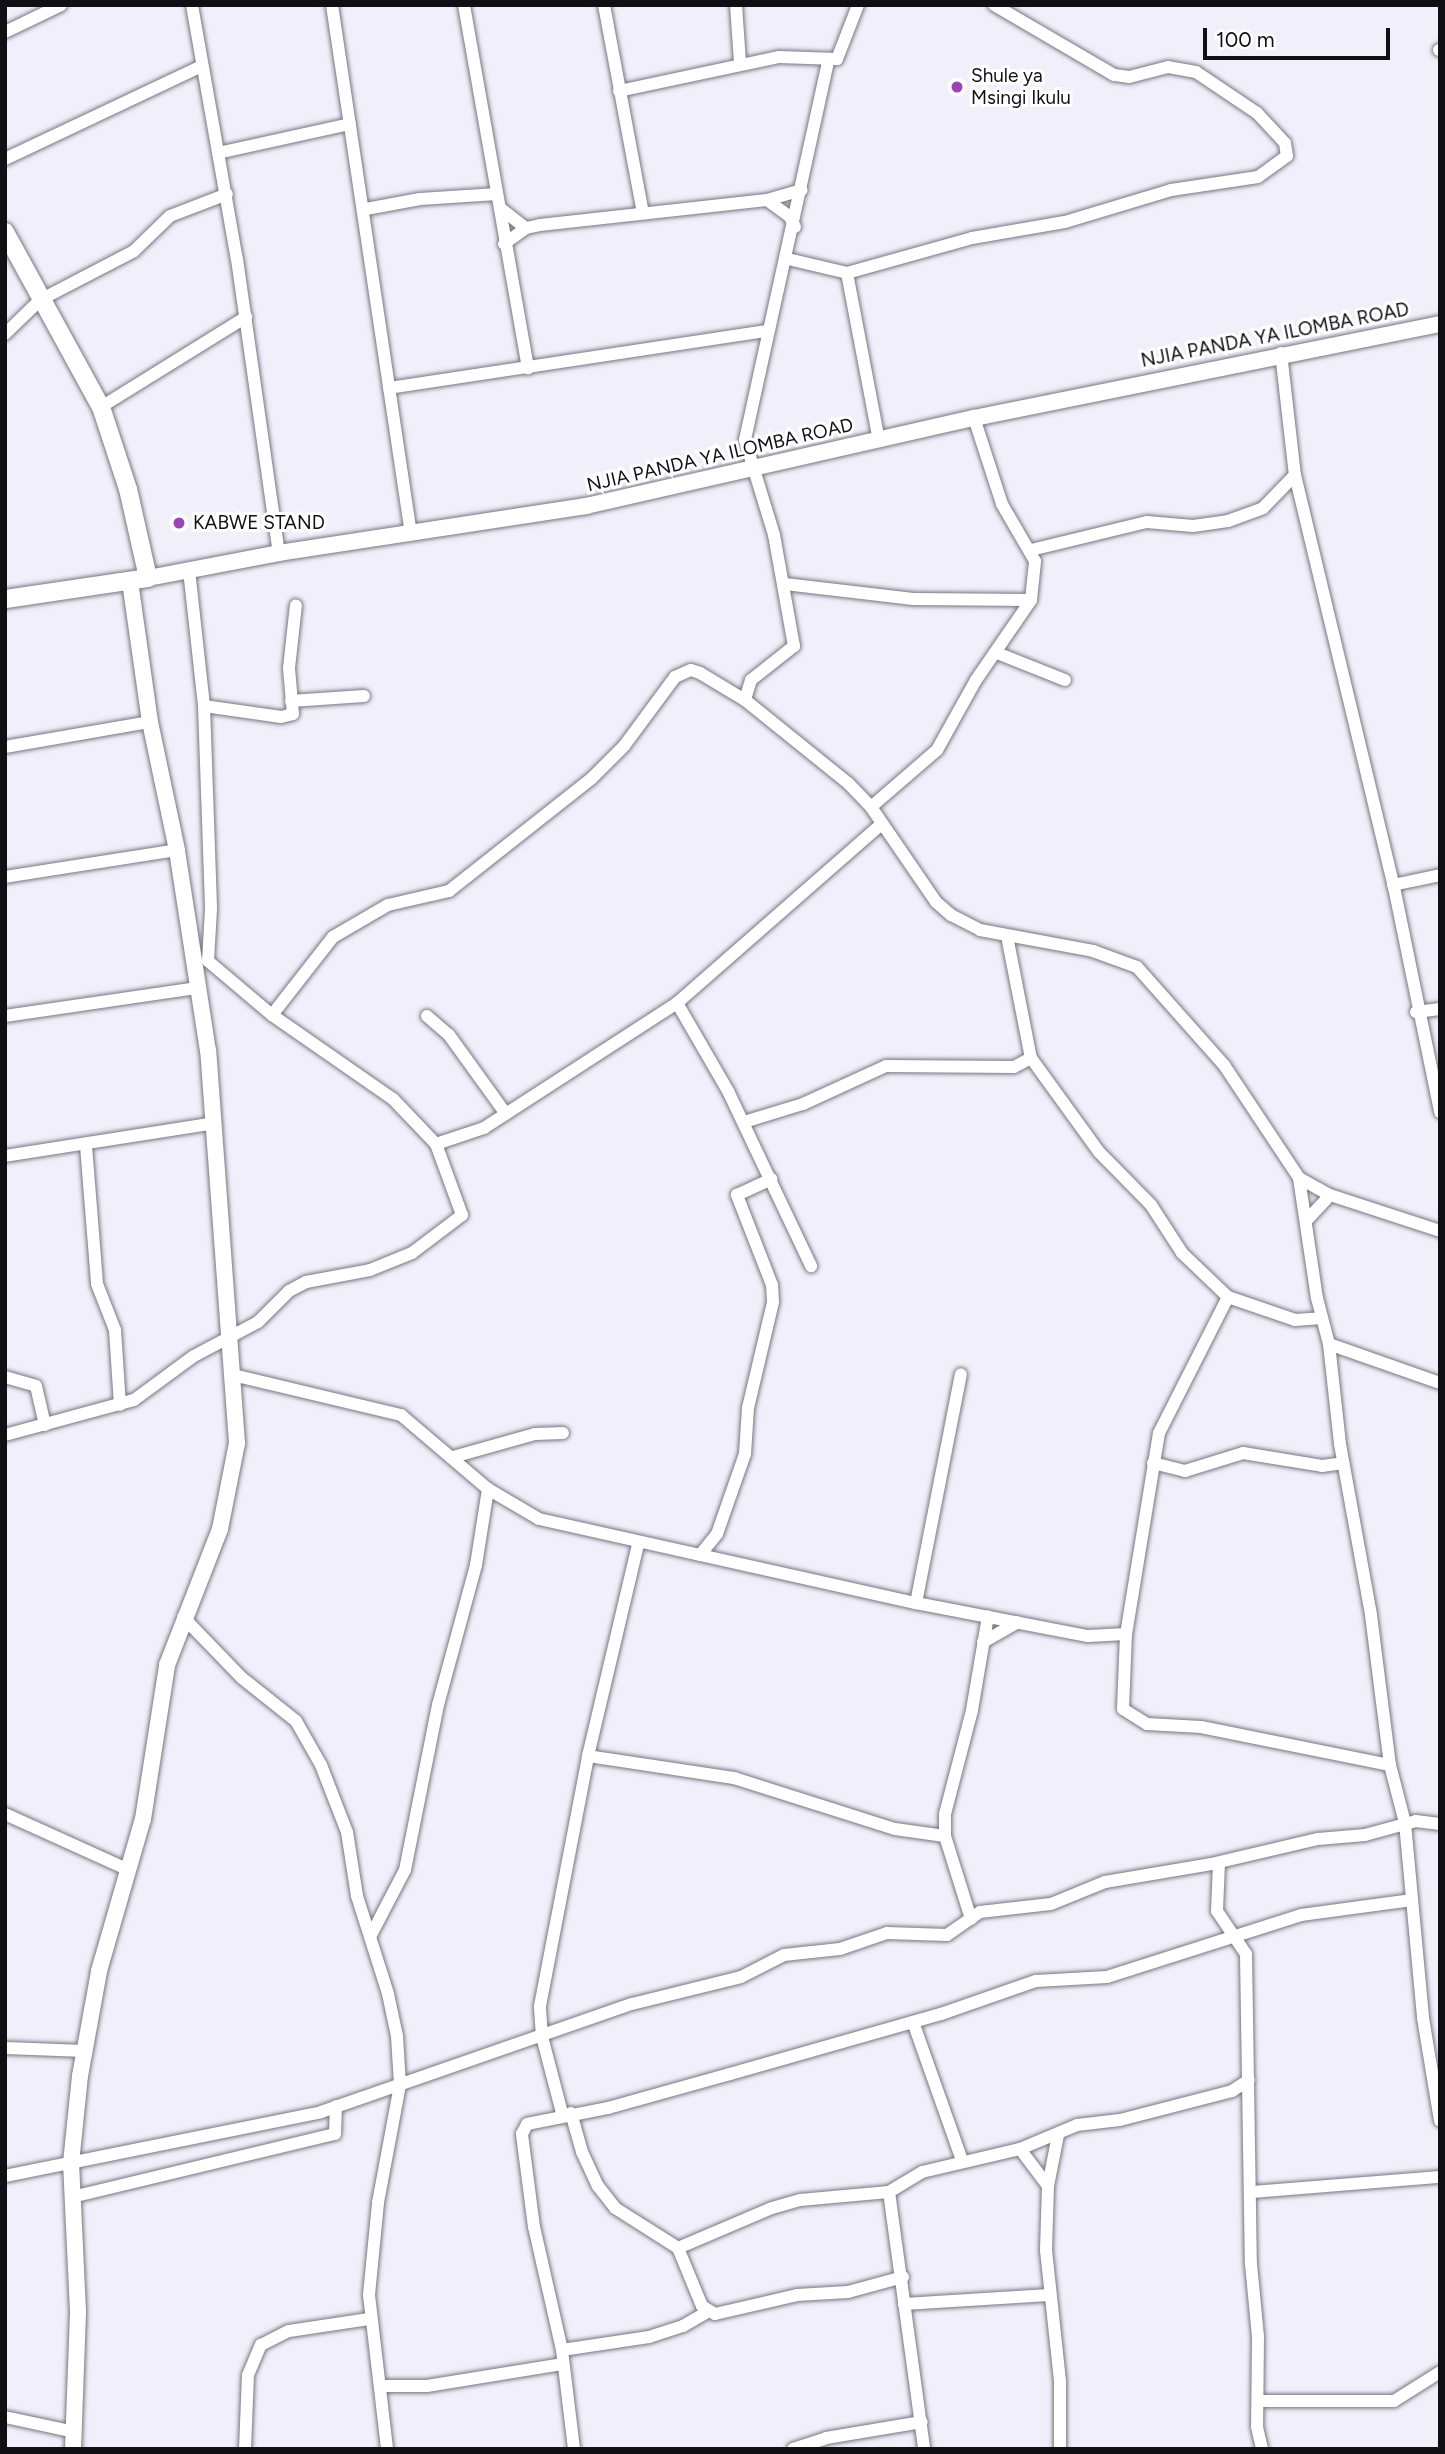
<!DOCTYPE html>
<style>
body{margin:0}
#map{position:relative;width:1445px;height:2454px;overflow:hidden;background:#f1effa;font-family:Figtree,sans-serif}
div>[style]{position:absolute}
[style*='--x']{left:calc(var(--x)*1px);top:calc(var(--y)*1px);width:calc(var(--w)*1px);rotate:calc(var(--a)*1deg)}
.roads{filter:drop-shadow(0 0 2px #787680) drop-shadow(0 0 2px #787680)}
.minor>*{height:12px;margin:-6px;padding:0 6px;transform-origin:6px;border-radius:6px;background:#fff}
.tertiary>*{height:16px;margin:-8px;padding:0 8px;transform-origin:8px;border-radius:8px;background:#fff}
.secondary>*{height:18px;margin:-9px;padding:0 9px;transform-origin:9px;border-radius:9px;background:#fff}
.dots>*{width:19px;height:19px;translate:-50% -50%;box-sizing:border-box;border:4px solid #fff;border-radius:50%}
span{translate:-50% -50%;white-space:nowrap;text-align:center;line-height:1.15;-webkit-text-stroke:6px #fff;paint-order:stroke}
.poi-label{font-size:19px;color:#100f13}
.left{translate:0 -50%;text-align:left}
.street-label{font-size:19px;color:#100f13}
.frame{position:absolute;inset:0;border:7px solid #100f13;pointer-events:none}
.scale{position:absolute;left:1203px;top:28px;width:187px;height:32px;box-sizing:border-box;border:4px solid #100f13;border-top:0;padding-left:9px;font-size:21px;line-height:24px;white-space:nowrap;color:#100f13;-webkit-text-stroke:5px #fff;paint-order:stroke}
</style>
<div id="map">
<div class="roads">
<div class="minor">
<i style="--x:192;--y:5;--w:258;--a:80"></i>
<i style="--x:237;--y:259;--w:297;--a:81.9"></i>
<i style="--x:332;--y:5;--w:535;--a:81.51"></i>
<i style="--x:464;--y:5;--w:369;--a:80"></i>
<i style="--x:604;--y:5;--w:212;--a:79.4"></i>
<i style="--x:736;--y:5;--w:57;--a:86"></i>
<i style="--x:5;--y:32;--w:62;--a:-25.7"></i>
<i style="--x:1439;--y:50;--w:1;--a:0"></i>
<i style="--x:828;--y:62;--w:387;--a:102.4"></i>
<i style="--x:745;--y:440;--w:99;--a:73"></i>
<i style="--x:774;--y:535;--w:113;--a:79.8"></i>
<i style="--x:794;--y:646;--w:55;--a:141.7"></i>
<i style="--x:751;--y:680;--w:21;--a:107"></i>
<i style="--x:745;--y:700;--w:132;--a:38.9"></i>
<i style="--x:848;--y:783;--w:33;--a:46"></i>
<i style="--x:871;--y:807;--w:115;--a:55.6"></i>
<i style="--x:936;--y:902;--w:20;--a:41"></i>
<i style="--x:951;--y:915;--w:33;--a:27"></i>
<i style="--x:980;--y:930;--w:115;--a:10.5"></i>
<i style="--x:1093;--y:951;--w:47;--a:20"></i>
<i style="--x:1137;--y:967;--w:131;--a:48.4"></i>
<i style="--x:1224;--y:1065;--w:136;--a:56.4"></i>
<i style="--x:1299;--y:1178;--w:35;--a:29"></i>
<i style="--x:1330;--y:1195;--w:116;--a:18.1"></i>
<i style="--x:619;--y:91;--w:164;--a:-12"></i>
<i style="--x:779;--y:57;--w:58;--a:2"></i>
<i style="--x:837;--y:59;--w:58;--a:-68.7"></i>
<i style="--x:218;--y:153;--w:135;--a:-12.4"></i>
<i style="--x:5;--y:159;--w:218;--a:-25.3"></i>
<i style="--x:767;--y:200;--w:36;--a:-16"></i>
<i style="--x:500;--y:208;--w:33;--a:38"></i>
<i style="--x:366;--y:209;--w:55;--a:-10.5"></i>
<i style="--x:420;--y:199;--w:77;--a:-3.7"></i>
<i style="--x:504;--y:244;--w:27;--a:-36"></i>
<i style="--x:526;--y:228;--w:14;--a:-12"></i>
<i style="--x:540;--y:225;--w:228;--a:-6.3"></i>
<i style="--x:767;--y:200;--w:29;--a:36"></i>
<i style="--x:790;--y:217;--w:11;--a:63"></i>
<i style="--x:788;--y:259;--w:61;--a:13.3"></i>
<i style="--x:847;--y:273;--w:130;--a:-15.6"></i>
<i style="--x:972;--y:238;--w:94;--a:-9.8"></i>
<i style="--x:1065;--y:222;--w:111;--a:-16.8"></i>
<i style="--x:1171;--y:190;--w:88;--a:-8.5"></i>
<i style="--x:1258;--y:177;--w:36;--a:-36"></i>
<i style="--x:1287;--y:156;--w:13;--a:-99"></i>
<i style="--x:1285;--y:143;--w:41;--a:-133"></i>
<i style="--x:1257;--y:113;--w:73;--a:-146.1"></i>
<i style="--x:1196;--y:72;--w:28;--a:-170"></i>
<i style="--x:1168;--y:67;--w:40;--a:165.6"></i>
<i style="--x:1129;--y:77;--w:15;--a:-172"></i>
<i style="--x:1114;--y:75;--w:139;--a:-149.7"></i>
<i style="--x:847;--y:273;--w:171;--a:79.2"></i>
<i style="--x:5;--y:334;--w:49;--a:-44.2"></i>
<i style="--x:40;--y:300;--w:106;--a:-27.5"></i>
<i style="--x:134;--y:251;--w:50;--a:-44.2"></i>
<i style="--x:170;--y:216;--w:61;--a:-21.1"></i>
<i style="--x:1281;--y:353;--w:123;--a:83.5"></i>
<i style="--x:1295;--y:475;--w:424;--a:76.5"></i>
<i style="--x:1394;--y:887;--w:230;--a:78.4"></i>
<i style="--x:389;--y:388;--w:381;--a:-8.6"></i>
<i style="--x:101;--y:407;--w:171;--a:-31.8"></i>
<i style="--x:1031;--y:550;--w:119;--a:-13.6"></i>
<i style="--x:1147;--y:522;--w:46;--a:5"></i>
<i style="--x:1193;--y:526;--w:35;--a:-8"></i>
<i style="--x:1228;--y:521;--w:37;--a:-20"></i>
<i style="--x:1263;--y:508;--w:46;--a:-45.9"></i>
<i style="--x:189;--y:570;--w:137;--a:83.7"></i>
<i style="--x:204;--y:706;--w:203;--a:88"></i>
<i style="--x:211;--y:909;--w:52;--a:93.3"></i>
<i style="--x:208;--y:961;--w:84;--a:40.2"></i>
<i style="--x:272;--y:1015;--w:147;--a:34.8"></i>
<i style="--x:393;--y:1099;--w:62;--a:46.3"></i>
<i style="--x:436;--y:1144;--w:51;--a:-18.4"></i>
<i style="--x:484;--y:1128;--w:230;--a:-32.9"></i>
<i style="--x:677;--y:1003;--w:270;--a:-41.2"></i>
<i style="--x:785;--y:584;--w:129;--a:6.7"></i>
<i style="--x:913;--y:599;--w:118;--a:0.5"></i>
<i style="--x:997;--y:653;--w:73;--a:21.7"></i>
<i style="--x:291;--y:701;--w:73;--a:-3.9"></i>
<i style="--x:204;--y:706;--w:78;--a:8.1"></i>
<i style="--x:281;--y:717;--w:12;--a:-14"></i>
<i style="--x:293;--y:714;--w:46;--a:-95"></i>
<i style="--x:289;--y:668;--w:63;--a:-83.7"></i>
<i style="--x:5;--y:747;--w:147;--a:-9.8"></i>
<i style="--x:871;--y:807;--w:87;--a:-40.8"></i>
<i style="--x:937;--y:750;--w:80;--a:-60.9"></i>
<i style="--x:976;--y:680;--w:97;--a:-55.5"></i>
<i style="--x:1031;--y:600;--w:39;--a:-84"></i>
<i style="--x:1035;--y:561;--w:66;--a:-120.1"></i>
<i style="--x:1002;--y:504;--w:90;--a:-108"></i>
<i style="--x:5;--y:877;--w:174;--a:-8.9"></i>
<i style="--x:1393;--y:885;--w:48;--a:-12"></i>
<i style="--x:1007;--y:936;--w:124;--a:78.9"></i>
<i style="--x:1031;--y:1058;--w:116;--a:54.1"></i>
<i style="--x:1099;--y:1152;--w:74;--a:45.5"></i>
<i style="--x:1151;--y:1205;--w:57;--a:57.1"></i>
<i style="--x:1182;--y:1253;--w:64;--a:43.7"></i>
<i style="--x:1228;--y:1297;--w:71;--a:18.9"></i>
<i style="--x:1295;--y:1320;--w:27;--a:-4"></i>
<i style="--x:677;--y:1003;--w:102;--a:59.9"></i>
<i style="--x:728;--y:1091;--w:194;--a:64.6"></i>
<i style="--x:1416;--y:1012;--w:24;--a:-7"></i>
<i style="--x:272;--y:1015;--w:99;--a:-52"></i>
<i style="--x:333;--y:937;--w:64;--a:-30.2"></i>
<i style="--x:388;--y:905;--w:63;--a:-12.9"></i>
<i style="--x:449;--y:891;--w:182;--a:-38.3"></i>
<i style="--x:592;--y:778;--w:45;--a:-45"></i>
<i style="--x:624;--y:746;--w:86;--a:-53.5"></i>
<i style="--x:675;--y:677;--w:17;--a:-24"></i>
<i style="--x:691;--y:670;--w:9;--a:18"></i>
<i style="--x:700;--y:673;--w:52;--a:31"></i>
<i style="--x:5;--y:1016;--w:193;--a:-8.3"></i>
<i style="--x:427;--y:1016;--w:29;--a:41"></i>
<i style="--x:449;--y:1035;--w:97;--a:54.2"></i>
<i style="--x:744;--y:1122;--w:62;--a:-17"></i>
<i style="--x:803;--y:1104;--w:91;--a:-24.6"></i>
<i style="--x:886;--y:1066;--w:128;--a:0.4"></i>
<i style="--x:1014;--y:1067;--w:19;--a:-28"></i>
<i style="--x:86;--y:1146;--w:138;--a:85.4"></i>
<i style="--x:97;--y:1284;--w:49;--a:68.6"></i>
<i style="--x:115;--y:1330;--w:75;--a:86.2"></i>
<i style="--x:5;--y:1156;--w:207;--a:-8.9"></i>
<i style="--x:1299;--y:1178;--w:121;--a:81.5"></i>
<i style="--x:1317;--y:1298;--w:48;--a:75.4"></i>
<i style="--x:1329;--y:1344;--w:101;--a:83.7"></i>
<i style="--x:1340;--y:1444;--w:174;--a:79.7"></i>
<i style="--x:1371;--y:1615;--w:151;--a:82.8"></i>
<i style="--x:1390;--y:1765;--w:60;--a:75.5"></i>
<i style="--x:1405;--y:1823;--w:196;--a:84.7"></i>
<i style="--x:1423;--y:2018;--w:104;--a:80.6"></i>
<i style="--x:1306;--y:1221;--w:35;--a:-47"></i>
<i style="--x:1228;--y:1297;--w:153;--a:116.9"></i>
<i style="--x:1159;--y:1433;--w:204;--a:99.3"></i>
<i style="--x:1126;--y:1634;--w:75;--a:92.3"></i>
<i style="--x:1123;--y:1709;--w:28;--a:32"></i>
<i style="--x:1147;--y:1724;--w:54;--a:3.2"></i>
<i style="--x:1201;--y:1727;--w:193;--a:11.4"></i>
<i style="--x:1329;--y:1344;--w:118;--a:19.4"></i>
<i style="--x:233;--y:1375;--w:173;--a:13.4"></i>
<i style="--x:401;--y:1415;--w:114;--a:40.4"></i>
<i style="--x:488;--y:1489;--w:59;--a:30.5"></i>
<i style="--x:539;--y:1519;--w:386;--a:12.6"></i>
<i style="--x:916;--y:1603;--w:175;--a:10.9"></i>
<i style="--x:1088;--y:1636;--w:38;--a:-3"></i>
<i style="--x:5;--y:1377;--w:32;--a:16"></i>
<i style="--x:36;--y:1386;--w:40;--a:77"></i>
<i style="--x:5;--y:1435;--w:134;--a:-15.2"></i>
<i style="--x:134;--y:1400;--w:74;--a:-36.3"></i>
<i style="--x:194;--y:1356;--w:72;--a:-28"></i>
<i style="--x:258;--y:1322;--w:44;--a:-45"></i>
<i style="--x:289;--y:1291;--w:19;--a:-28"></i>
<i style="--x:306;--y:1282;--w:65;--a:-10.6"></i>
<i style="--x:370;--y:1270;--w:45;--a:-22"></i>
<i style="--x:412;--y:1253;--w:63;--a:-37.2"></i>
<i style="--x:462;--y:1215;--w:76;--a:-110.1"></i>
<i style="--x:453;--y:1457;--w:85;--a:-15.7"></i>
<i style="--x:535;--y:1434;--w:28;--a:-2"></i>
<i style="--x:1153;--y:1463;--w:33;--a:14"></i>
<i style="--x:1185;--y:1471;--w:61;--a:-17.2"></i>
<i style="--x:1243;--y:1453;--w:80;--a:9.3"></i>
<i style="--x:1322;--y:1466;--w:21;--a:-8"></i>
<i style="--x:700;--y:1555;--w:27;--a:-51"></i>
<i style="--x:717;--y:1534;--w:85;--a:-70.7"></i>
<i style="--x:745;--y:1454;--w:46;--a:-86.3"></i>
<i style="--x:748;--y:1408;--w:109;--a:-76.7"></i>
<i style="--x:773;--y:1302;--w:17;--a:-93"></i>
<i style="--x:772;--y:1285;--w:97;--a:-111.3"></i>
<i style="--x:737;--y:1195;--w:38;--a:-25"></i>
<i style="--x:916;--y:1603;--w:233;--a:-78.9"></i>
<i style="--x:183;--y:1617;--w:85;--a:46"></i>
<i style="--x:242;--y:1678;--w:69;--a:38.5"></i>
<i style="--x:296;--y:1721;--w:51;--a:60.4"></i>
<i style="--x:321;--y:1765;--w:72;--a:68.8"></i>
<i style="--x:347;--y:1832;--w:65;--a:81.1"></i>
<i style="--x:357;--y:1896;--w:103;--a:72.4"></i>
<i style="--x:388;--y:1994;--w:43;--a:77.9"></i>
<i style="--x:397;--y:2036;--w:49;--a:86.5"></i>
<i style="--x:400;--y:2085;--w:120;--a:100.6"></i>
<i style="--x:378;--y:2203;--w:92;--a:95.6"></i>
<i style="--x:369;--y:2295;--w:155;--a:83.3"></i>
<i style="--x:983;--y:1642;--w:40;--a:-29.7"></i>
<i style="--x:588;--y:1756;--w:148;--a:8.6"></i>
<i style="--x:734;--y:1778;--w:169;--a:17.6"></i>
<i style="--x:895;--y:1829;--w:50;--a:8"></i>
<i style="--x:5;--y:1814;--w:136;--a:24.3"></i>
<i style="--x:1219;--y:1863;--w:48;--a:92.4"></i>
<i style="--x:1217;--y:1911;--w:52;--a:56"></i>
<i style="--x:1246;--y:1954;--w:310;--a:89.1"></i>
<i style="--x:1251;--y:2264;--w:73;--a:84.5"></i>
<i style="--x:1258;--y:2337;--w:90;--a:90.6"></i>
<i style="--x:1257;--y:2427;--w:23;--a:77"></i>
<i style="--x:971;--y:1919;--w:87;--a:-107.4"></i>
<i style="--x:945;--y:1836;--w:22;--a:-90"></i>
<i style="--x:945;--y:1814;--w:107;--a:-75.4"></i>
<i style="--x:972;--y:1710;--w:95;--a:-80.3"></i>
<i style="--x:371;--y:1935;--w:73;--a:-62.4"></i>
<i style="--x:405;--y:1870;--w:168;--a:-78.7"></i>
<i style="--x:438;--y:1705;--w:145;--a:-74.8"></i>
<i style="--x:476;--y:1565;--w:77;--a:-81"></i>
<i style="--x:913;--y:2022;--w:146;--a:70.5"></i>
<i style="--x:5;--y:2048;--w:80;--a:2.1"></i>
<i style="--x:562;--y:2113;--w:79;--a:-104.7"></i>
<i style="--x:542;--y:2037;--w:31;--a:-94"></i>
<i style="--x:540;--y:2006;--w:255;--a:-79.1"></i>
<i style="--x:588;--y:1756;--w:218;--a:-76.7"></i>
<i style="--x:571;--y:2113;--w:41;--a:74.2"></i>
<i style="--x:582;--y:2152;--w:38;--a:65"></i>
<i style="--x:598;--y:2186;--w:28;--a:52"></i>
<i style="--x:615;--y:2208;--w:75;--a:32.4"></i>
<i style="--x:678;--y:2248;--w:102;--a:-23.1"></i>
<i style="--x:772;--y:2208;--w:29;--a:-16"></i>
<i style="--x:800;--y:2200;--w:89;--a:-5.1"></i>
<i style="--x:889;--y:2192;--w:39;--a:-31"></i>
<i style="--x:922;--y:2172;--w:101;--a:-13.2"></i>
<i style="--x:1020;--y:2149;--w:62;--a:-22.8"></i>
<i style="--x:1077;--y:2125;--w:43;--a:-6.6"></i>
<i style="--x:1120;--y:2120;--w:116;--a:-14.5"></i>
<i style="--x:1232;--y:2091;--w:20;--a:-33"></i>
<i style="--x:1058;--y:2135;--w:52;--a:101.1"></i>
<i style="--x:1048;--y:2186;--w:64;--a:91.8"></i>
<i style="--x:1046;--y:2250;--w:133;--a:83.9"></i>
<i style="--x:1060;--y:2382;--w:67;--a:90"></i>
<i style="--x:1020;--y:2149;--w:46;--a:52.9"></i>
<i style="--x:5;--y:2176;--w:322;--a:-11.4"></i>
<i style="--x:321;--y:2112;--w:329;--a:-19.2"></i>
<i style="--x:632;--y:2004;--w:112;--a:-13.9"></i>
<i style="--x:741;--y:1977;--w:48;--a:-27.1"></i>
<i style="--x:784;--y:1955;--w:56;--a:-6.1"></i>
<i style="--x:840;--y:1949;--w:50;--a:-18.8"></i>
<i style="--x:887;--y:1933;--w:60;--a:1.9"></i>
<i style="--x:947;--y:1935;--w:40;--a:-34.9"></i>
<i style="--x:980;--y:1912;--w:71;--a:-6.4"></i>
<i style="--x:1051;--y:1904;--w:58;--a:-22.2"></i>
<i style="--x:1105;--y:1882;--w:108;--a:-9.6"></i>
<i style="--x:1211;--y:1864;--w:110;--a:-13.2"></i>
<i style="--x:1318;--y:1839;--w:47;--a:-4.9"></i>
<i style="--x:1365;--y:1835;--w:53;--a:-15.4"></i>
<i style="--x:1416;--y:1821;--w:24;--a:7"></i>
<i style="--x:889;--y:2192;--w:259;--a:82.2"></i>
<i style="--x:1252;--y:2192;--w:189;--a:-4.6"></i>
<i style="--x:72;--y:2197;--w:270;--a:-13.5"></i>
<i style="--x:335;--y:2134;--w:28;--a:-88"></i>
<i style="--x:678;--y:2248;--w:63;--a:67.5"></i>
<i style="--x:702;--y:2306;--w:15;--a:32"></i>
<i style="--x:715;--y:2314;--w:84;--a:-13"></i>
<i style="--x:797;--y:2295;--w:51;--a:-3.4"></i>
<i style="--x:848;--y:2292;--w:57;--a:-15.3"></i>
<i style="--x:904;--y:2304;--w:145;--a:-3.6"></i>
<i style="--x:562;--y:2350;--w:88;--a:-8.5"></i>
<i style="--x:649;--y:2337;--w:36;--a:-18"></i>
<i style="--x:683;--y:2326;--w:28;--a:-30"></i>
<i style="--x:381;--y:2386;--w:46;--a:0"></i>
<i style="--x:427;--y:2386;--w:138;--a:-9.2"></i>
<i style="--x:1258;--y:2401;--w:136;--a:0"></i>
<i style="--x:1394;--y:2401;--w:54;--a:-32.2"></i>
<i style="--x:5;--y:2417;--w:72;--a:12.1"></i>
<i style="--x:245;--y:2449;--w:74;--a:-87.7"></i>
<i style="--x:248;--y:2375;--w:33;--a:-67"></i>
<i style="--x:261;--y:2345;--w:31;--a:-27"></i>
<i style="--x:289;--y:2331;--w:81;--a:-8.5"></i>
<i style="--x:574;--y:2449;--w:100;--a:-96.9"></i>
<i style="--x:562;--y:2350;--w:126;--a:-102.8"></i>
<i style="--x:534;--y:2227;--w:94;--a:-97.4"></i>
<i style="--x:522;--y:2134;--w:11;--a:-63"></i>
<i style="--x:527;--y:2124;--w:83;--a:-11.2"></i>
<i style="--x:608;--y:2108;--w:127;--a:-15.6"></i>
<i style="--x:730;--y:2074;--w:219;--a:-15.9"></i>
<i style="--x:941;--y:2014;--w:101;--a:-19.2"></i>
<i style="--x:1036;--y:1981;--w:71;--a:-3.2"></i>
<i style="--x:1107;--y:1977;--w:204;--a:-17.7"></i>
<i style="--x:1301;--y:1915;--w:112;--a:-7.7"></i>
<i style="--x:793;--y:2449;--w:35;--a:-18"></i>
<i style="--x:826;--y:2438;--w:97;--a:-9.5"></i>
</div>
<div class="tertiary">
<i style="--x:148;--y:578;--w:133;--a:-10.8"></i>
<i style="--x:279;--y:553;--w:311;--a:-8.7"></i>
<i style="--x:586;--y:506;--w:398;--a:-12.8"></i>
<i style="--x:974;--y:418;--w:475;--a:-11.4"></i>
<i style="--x:73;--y:2449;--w:138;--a:-87.9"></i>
<i style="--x:78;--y:2311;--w:148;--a:-92.7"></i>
<i style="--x:71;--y:2163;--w:87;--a:-84.1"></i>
<i style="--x:80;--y:2076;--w:107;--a:-79.7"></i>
<i style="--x:99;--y:1971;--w:158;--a:-73.9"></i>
<i style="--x:143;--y:1819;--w:156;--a:-81.1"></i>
<i style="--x:167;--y:1665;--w:146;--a:-68.7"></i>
<i style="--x:220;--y:1529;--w:88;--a:-78.8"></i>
<i style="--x:237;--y:1443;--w:393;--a:-94.2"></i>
<i style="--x:208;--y:1051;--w:203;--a:-98.8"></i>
<i style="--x:177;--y:850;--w:131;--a:-101.9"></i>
<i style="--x:150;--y:722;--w:142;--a:-98.1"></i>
</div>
<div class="secondary">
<i style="--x:5;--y:232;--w:200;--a:61.3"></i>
<i style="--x:101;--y:407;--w:86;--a:71.8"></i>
<i style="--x:128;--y:489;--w:91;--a:77.3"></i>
<i style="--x:148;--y:578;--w:145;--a:171.6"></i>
</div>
</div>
<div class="dots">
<i style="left:957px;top:87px;background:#9b45b2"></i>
<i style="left:179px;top:523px;background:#9b45b2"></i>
</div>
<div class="poi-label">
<span class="left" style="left:971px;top:87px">Shule ya<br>Msingi Ikulu</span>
<span class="left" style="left:193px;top:523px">KABWE STAND</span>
</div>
<div class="street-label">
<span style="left:1275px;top:335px;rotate:-11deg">NJIA PANDA YA ILOMBA ROAD</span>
<span style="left:720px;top:455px;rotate:-13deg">NJIA PANDA YA ILOMBA ROAD</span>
</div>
<div class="frame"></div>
<div class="scale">100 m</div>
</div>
